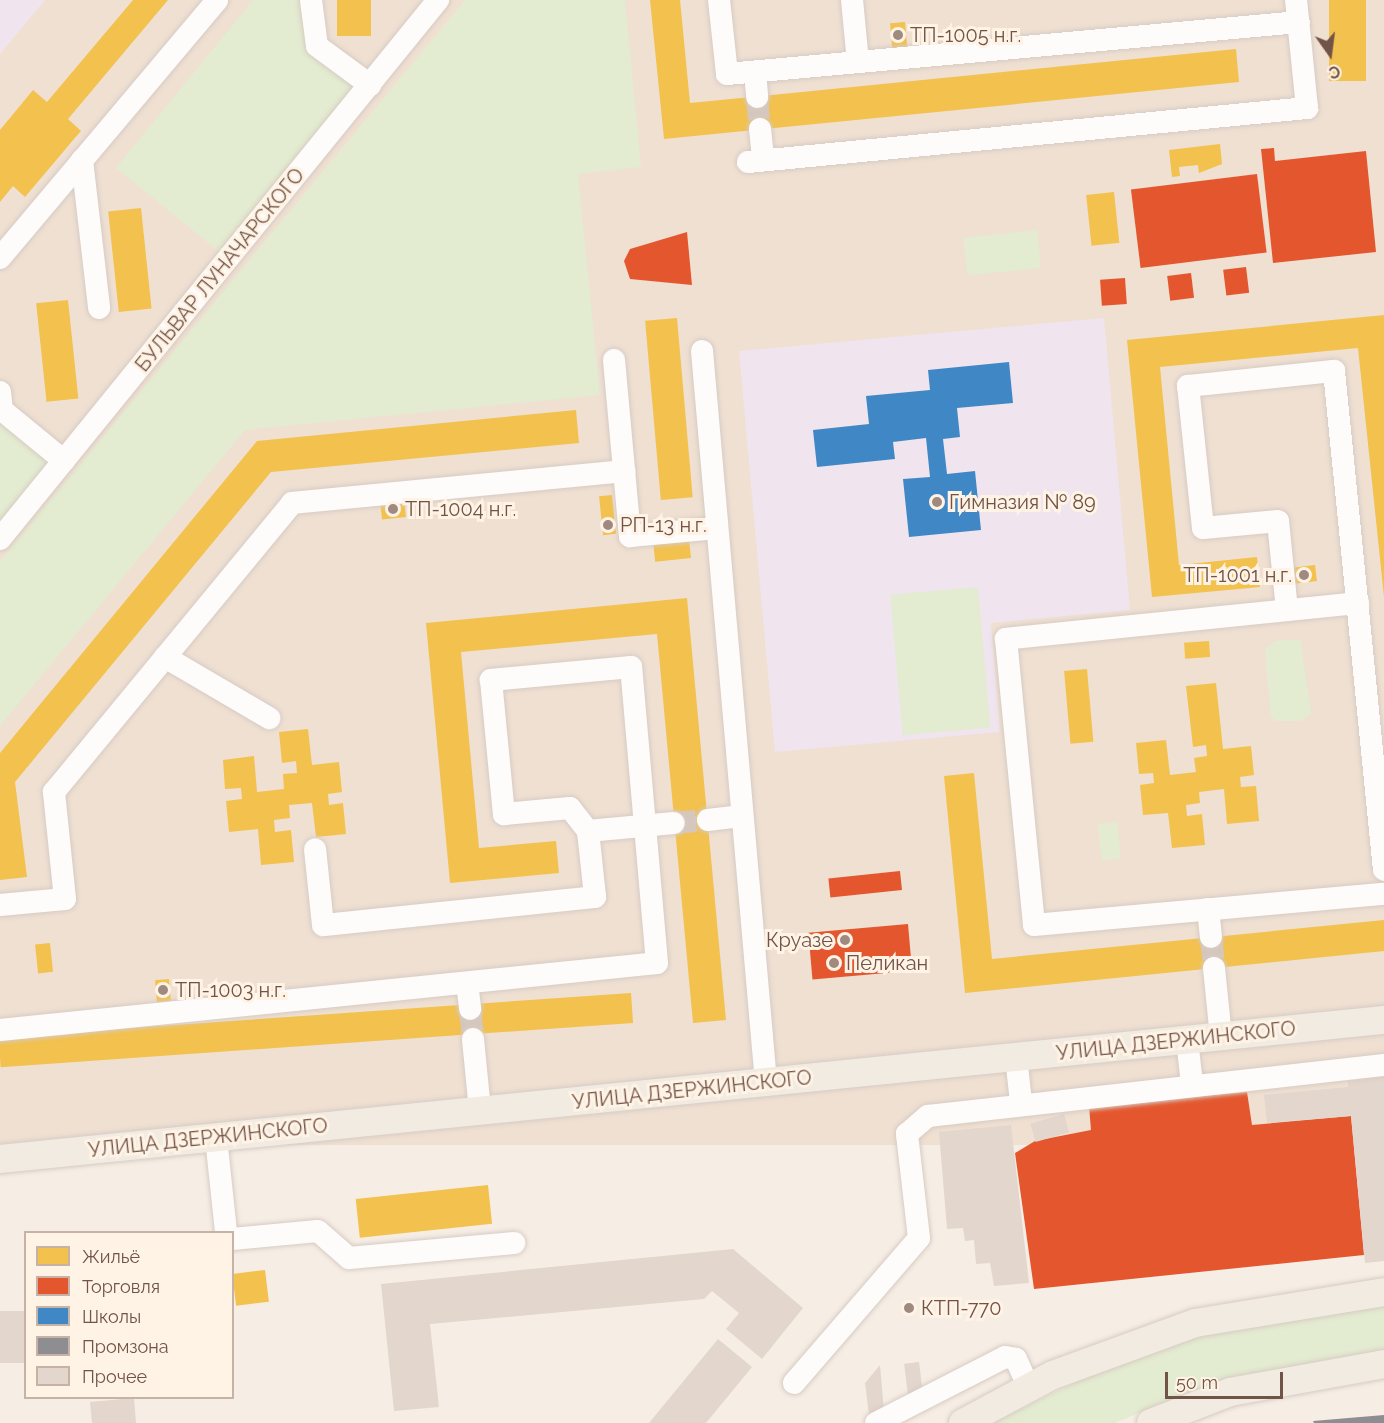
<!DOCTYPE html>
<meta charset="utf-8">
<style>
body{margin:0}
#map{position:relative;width:1384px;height:1423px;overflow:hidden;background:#f6eee5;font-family:Raleway,sans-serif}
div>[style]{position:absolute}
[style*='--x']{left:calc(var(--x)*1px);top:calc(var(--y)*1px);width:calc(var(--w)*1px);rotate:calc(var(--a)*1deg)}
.residential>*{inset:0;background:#efe0d2;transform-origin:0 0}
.education>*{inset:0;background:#f0e4ef}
.green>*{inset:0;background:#e3ebd0;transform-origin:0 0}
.homes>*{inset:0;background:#f2c14e;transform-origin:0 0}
.shops>*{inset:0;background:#e4572e;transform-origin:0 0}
.schools>*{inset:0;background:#3f88c5}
.industry>*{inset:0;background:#8d8d92}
.building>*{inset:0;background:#e2d6cd;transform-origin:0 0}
.minor-tunnel>*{height:22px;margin-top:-11px;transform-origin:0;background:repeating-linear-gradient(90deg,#d5c7be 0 22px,transparent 0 33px)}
.roads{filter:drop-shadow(0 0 2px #d7cbc3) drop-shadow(0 0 2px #d7cbc3)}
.minor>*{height:22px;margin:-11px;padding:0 11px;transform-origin:11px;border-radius:11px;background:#fefcfb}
.major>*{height:28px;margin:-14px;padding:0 14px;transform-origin:14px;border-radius:14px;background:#f1ebe2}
.dots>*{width:16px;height:16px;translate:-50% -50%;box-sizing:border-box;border:3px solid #fff3e5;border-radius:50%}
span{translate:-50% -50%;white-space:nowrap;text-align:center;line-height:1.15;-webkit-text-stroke:6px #fff3e5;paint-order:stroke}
.poi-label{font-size:20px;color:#715347}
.left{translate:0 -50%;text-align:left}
.right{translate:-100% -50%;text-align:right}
.street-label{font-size:20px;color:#715347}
.legend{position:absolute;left:24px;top:1231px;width:210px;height:168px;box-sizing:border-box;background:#fff3e5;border:2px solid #c6b3a6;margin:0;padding:8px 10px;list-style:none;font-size:18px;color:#715347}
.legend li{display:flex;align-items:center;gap:12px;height:30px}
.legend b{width:30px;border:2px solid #c6b3a6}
.north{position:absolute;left:1300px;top:24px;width:60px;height:60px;-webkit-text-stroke:4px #fff3e5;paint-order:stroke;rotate:166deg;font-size:16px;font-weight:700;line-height:24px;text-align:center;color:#715347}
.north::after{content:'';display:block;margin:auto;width:21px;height:27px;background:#715347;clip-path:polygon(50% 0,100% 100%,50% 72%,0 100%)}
.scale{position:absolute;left:1165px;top:1372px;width:118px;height:27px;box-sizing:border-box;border:3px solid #715347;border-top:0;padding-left:8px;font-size:18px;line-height:21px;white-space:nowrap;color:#715347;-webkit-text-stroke:4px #fff3e5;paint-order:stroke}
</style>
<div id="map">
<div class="residential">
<i style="left:0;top:0;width:1384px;height:1145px"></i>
</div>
<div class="education">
<i style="clip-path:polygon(0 0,45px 0,0 54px)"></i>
<i style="clip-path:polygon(1104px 318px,1130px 610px,991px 623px,1000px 732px,775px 752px,739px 351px)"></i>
</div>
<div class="green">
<i style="clip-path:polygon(253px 0,301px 0,357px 88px,222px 254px,116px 168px)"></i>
<i style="clip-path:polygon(465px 0,625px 0,641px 167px,578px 174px,600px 395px,245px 430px,0 726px,0 561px)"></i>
<i style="left:1037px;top:230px;width:38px;height:74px;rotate:84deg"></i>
<i style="clip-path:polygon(0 418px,52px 461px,0 523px)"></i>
<i style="left:978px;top:587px;width:141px;height:88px;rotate:85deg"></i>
<i style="clip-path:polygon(1300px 639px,1311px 713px,1301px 721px,1276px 721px,1271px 717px,1265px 649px,1275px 641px)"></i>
<i style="left:1117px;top:822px;width:37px;height:19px;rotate:84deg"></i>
<i style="clip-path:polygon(1384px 1302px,1384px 1359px,1146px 1410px,1115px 1423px,992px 1423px,1115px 1363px,1183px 1339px)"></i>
</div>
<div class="homes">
<i style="clip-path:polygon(133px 0,168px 0,68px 119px,81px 131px,74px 139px,25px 197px,13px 186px,0 202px,0 130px,33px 90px,47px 102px)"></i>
<i style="left:337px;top:0;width:34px;height:36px"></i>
<i style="clip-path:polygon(650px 0,680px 0,690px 103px,1236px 49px,1239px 82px,664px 139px)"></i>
<i style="left:1329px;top:0;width:37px;height:81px"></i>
<i style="left:905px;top:22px;width:25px;height:15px;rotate:85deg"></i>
<i style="clip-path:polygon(1220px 144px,1222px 164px,1199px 173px,1198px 165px,1179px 167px,1180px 176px,1172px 177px,1169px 150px)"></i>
<i style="left:1114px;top:192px;width:51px;height:28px;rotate:84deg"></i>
<i style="left:141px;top:208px;width:101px;height:33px;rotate:84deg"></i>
<i style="left:68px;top:300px;width:99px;height:32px;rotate:84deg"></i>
<i style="clip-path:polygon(1384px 315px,1384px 597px,1358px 348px,1160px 367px,1179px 565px,1257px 557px,1260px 587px,1152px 597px,1127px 340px)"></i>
<i style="left:677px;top:318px;width:180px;height:32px;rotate:85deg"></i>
<i style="clip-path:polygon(576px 410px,579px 443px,271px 472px,15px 782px,27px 877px,0 880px,0 753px,257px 441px)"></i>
<i style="left:612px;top:495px;width:39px;height:13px;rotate:84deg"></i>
<i style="left:404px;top:499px;width:18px;height:24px;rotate:84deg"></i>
<i style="left:689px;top:539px;width:19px;height:36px;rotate:84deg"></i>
<i style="left:1315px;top:565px;width:16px;height:23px;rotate:83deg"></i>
<i style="clip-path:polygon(687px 598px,726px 1020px,693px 1023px,657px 634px,461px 652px,479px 848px,556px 841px,559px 873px,450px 883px,426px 623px)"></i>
<i style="left:1209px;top:641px;width:16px;height:25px;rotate:86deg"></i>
<i style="left:1087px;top:669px;width:73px;height:23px;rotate:85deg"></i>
<i style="clip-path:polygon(1216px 683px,1223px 749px,1251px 746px,1254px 775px,1240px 777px,1241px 787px,1256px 786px,1259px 821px,1227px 824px,1224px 789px,1199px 792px,1200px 803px,1186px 805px,1187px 816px,1202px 814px,1205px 845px,1172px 848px,1168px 813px,1143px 815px,1140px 785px,1154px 783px,1153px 773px,1139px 774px,1136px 743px,1166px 740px,1170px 775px,1196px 772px,1194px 758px,1207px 756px,1206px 745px,1193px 747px,1186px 686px)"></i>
<i style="clip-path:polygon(308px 729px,312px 765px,339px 762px,342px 792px,328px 794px,329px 805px,343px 803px,346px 834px,316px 837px,312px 803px,289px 805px,290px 818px,274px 820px,275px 832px,291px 830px,294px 862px,261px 865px,258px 829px,229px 832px,226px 801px,242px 799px,241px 788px,225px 789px,223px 760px,254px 756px,257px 792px,284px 789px,283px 774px,297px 773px,296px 761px,282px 763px,279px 732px)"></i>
<i style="clip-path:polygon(974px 773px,992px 959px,1384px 920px,1384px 951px,965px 993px,944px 776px)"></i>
<i style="left:50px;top:943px;width:29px;height:15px;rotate:84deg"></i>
<i style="left:169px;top:979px;width:22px;height:14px;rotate:85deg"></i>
<i style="left:631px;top:993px;width:30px;height:634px;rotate:86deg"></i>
<i style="left:488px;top:1185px;width:39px;height:133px;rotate:84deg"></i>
<i style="left:265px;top:1270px;width:32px;height:33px;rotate:83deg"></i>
</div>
<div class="shops">
<i style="clip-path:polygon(1274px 148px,1275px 161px,1366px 151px,1376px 252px,1273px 263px,1261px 149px)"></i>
<i style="left:1257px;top:174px;width:79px;height:127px;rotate:83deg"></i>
<i style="clip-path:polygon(687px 232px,692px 285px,630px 279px,624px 261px,630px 249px)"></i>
<i style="left:1246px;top:267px;width:26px;height:23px;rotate:83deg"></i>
<i style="left:1191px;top:273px;width:25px;height:24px;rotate:83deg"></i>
<i style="left:1125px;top:278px;width:26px;height:25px;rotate:86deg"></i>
<i style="left:900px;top:871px;width:19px;height:72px;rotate:84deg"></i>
<i style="left:908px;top:924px;width:47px;height:100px;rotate:85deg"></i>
<i style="clip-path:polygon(1247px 1092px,1252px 1125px,1351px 1116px,1364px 1255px,1034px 1289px,1015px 1153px,1035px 1141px,1091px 1130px,1089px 1106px)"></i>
</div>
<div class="schools">
<i style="clip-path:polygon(1009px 362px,1013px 403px,957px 408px,960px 437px,943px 439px,947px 474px,975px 471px,981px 530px,909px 537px,903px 479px,930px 477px,926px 438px,893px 442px,895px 459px,817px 467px,813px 430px,869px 424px,866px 396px,930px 390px,928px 370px)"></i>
</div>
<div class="industry">
<i style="clip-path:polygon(1384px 1415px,1384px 1423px,1314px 1423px,1313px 1421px)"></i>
</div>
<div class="building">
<i style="clip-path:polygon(1384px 1077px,1384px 1261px,1365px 1263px,1351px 1116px,1267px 1123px,1264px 1095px,1348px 1087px,1348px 1081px)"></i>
<i style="left:1064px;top:1114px;width:19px;height:35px;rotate:74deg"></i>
<i style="clip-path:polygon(1011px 1125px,1029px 1283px,994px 1286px,990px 1263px,976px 1264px,974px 1240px,965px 1241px,963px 1228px,947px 1229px,939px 1132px)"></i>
<i style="clip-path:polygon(733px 1249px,803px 1308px,762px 1359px,726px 1329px,739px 1313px,712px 1291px,704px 1299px,430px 1324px,439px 1407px,394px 1411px,381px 1284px)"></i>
<i style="left:26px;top:1311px;width:52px;height:26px;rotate:90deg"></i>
<i style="clip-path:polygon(718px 1339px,752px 1367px,706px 1423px,649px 1423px)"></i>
<i style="left:919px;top:1362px;width:31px;height:15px;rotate:83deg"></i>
<i style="clip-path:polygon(880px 1365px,885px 1423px,870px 1423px,865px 1383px)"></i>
<i style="clip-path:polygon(134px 1398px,136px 1423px,92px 1423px,90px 1402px)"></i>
</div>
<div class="minor-tunnel">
<i style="--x:757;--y:97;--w:32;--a:85"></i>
<i style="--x:674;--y:823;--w:34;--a:-5"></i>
<i style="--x:1211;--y:937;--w:31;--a:84"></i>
<i style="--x:470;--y:1009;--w:30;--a:84"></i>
</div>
<div class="roads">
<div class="minor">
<i style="--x:311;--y:0;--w:46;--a:82.6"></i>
<i style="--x:317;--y:46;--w:66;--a:36.3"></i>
<i style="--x:719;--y:0;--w:74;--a:83.8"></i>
<i style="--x:727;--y:74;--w:574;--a:-5.19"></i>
<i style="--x:852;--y:0;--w:62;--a:84.5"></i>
<i style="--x:755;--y:72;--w:25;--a:85"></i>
<i style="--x:760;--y:129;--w:31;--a:84"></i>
<i style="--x:82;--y:160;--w:149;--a:83.4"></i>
<i style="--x:748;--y:162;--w:562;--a:-5.52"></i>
<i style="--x:1307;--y:108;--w:109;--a:-95.8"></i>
<i style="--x:0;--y:258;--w:337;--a:-49.9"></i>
<i style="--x:702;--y:351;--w:734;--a:85"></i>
<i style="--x:614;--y:360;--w:177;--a:84.8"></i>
<i style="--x:630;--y:536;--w:87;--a:-5.3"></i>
<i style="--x:0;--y:392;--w:18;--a:84"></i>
<i style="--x:2;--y:410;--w:80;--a:39.4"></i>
<i style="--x:0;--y:539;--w:695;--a:-50.9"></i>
<i style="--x:1358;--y:603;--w:354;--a:174.2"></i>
<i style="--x:1006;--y:639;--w:287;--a:84.4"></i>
<i style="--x:1034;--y:925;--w:351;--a:-5.1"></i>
<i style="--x:1287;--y:610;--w:89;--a:-95.8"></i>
<i style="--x:1278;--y:521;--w:75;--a:174.7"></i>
<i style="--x:1203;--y:528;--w:143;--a:-96"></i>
<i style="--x:1188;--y:386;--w:147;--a:-5.9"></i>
<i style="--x:1334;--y:371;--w:501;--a:84.28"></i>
<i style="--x:165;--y:657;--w:121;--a:30.4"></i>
<i style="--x:708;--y:820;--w:34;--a:-7"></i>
<i style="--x:588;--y:831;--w:86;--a:-5.3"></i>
<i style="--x:0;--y:905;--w:65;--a:-5.3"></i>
<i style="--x:65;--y:899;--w:108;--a:-95.9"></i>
<i style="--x:54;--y:792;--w:374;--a:-50.5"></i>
<i style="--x:292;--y:503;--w:334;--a:-5.5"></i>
<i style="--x:1208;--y:909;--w:28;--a:84"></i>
<i style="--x:1214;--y:968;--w:69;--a:84.2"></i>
<i style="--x:467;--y:983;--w:26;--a:83"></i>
<i style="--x:0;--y:1030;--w:660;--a:-5.82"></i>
<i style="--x:657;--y:963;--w:297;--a:-95"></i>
<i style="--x:631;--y:667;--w:141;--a:174.7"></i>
<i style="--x:491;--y:680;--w:135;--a:84.5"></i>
<i style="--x:504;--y:814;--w:66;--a:-5.2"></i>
<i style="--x:570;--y:808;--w:29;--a:52"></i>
<i style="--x:588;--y:831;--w:66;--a:83.9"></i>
<i style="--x:595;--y:897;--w:273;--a:174.1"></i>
<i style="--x:323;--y:925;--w:76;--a:-96"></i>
<i style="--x:473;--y:1039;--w:72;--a:84.4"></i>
<i style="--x:1187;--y:1040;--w:44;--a:83.5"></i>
<i style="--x:1016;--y:1057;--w:45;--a:83.7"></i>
<i style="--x:216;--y:1138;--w:95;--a:83.9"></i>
<i style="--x:232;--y:1239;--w:86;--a:-5.3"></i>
<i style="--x:318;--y:1231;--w:41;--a:41.1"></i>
<i style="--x:349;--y:1258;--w:166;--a:-5.2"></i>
<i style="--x:794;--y:1383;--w:191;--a:-49.2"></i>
<i style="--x:919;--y:1238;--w:105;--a:-96.6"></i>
<i style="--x:907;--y:1134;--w:28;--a:-41"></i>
<i style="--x:928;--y:1116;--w:459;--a:-6.4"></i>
<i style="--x:876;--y:1423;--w:145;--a:-27.1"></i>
<i style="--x:1005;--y:1357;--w:11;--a:10"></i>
<i style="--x:1016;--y:1359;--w:32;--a:66"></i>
</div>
<div class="major">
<i style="--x:0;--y:1159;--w:1391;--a:-5.74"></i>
<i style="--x:963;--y:1423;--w:102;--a:-28.1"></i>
<i style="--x:1053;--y:1375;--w:151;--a:-20.1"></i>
<i style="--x:1195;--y:1323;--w:192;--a:-9.3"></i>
<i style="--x:1151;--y:1423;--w:85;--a:-21.4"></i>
<i style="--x:1230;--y:1392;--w:157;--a:-10.3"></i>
</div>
</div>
<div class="dots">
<i style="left:898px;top:35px;background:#a0897e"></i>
<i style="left:937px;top:502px;background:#a0897e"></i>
<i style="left:393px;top:509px;background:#a0897e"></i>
<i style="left:608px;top:525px;background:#a0897e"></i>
<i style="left:1304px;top:575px;background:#a0897e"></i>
<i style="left:845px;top:940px;background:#a0897e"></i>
<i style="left:834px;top:963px;background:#a0897e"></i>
<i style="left:163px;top:990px;background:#a0897e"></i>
<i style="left:909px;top:1308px;background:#a0897e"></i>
</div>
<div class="poi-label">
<span class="left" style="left:910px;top:35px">ТП-1005 н.г.</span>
<span class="left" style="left:949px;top:502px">Гимназия № 89</span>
<span class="left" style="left:405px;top:509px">ТП-1004 н.г.</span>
<span class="left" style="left:620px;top:525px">РП-13 н.г.</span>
<span class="right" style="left:1292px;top:575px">ТП-1001 н.г.</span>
<span class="right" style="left:833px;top:940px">Круазе</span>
<span class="left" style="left:846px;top:963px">Пеликан</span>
<span class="left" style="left:175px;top:990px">ТП-1003 н.г.</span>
<span class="left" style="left:921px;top:1308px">КТП-770</span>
</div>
<div class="street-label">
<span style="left:220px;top:270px;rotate:-51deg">БУЛЬВАР ЛУНАЧАРСКОГО</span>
<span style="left:1176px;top:1041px;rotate:-6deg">УЛИЦА ДЗЕРЖИНСКОГО</span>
<span style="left:692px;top:1090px;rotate:-6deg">УЛИЦА ДЗЕРЖИНСКОГО</span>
<span style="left:208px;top:1138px;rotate:-6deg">УЛИЦА ДЗЕРЖИНСКОГО</span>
</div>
<ul class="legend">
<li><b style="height:16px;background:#f2c14e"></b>Жильё</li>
<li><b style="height:16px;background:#e4572e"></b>Торговля</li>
<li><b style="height:16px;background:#3f88c5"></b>Школы</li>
<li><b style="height:16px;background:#8d8d92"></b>Промзона</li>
<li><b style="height:16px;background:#e2d6cd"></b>Прочее</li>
</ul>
<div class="north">С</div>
<div class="scale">50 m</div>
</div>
